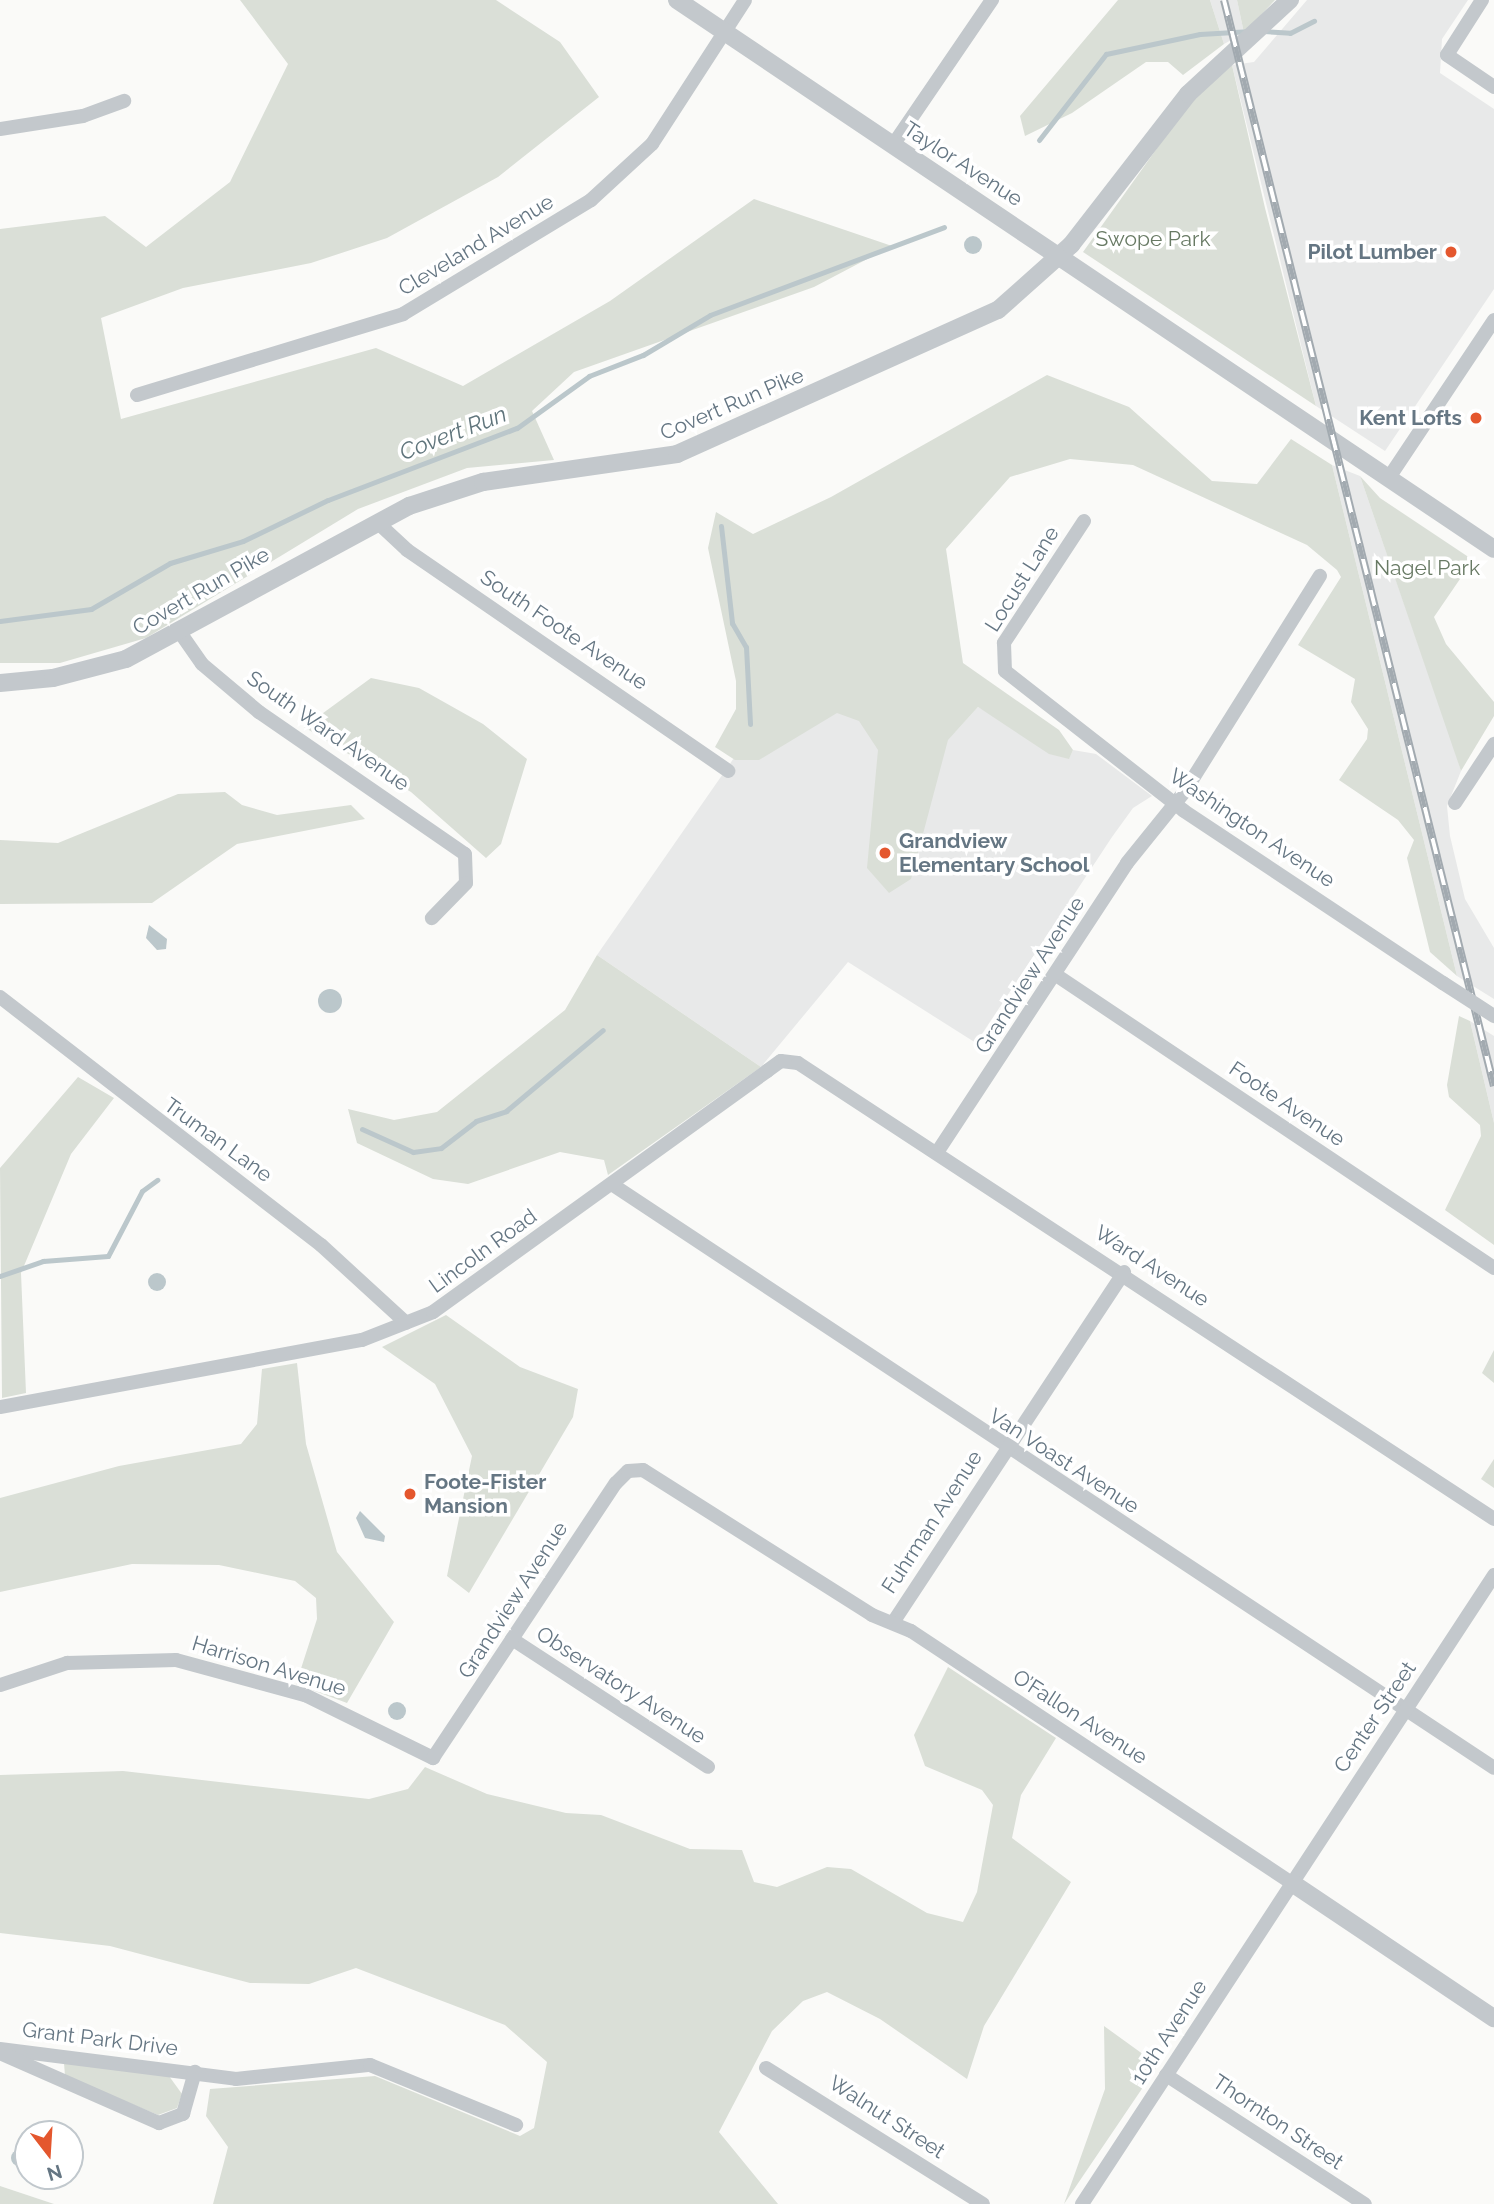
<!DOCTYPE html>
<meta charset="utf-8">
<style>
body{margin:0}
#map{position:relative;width:1494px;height:2204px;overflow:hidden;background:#fafaf8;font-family:Raleway,sans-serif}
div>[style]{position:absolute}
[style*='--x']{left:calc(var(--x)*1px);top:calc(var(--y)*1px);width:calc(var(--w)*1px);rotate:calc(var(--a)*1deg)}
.built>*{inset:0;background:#e8e9e9}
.green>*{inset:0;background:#dadfd7}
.water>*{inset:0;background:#bbc7cb}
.round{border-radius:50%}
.stream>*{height:5px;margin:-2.5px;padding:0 2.5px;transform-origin:2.5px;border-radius:2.5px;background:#bbc7cb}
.minor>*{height:14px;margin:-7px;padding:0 7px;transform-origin:7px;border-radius:7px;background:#c3c8cc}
.tertiary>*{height:18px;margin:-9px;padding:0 9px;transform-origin:9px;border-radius:9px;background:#c3c8cc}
.rail>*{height:8px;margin-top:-4px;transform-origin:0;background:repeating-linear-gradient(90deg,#fff 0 16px,#a2aab0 0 32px);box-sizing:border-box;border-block:2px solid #a2aab0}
.minor-bridge>*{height:14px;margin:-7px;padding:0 7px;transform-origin:7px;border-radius:7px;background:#c3c8cc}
.dots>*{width:19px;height:19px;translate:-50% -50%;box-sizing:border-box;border:4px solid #fff;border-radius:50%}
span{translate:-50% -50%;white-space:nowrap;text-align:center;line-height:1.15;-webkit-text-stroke:7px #fff;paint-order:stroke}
.street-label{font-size:21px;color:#657683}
.park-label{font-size:21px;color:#687a64}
.poi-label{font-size:21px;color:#657683;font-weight:700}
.right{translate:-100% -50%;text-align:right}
.left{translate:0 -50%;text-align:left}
.water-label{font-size:23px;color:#60757c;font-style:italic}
.north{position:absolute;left:14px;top:2120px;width:70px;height:70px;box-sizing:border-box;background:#fff;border:2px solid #c1c8cd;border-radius:50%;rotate:163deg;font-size:19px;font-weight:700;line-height:28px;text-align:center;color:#657683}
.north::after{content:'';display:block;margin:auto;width:24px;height:32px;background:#e4572e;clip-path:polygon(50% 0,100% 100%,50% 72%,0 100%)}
</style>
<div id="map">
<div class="built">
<i style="clip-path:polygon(1210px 0,1237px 0,1244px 33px,1224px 44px)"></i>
<i style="clip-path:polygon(1307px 0,1468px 0,1442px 39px,1440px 73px,1494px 109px,1494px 289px,1385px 451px,1316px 406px,1232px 65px,1254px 62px)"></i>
<i style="clip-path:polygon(1332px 465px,1360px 476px,1455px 751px,1461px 771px,1447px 806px,1450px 836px,1465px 899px,1494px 948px,1494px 999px,1457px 976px)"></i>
<i style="clip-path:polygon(816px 640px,955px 732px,978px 707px,1069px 758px,1073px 750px,1096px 754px,1152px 796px,1133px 808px,1112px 837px,976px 1043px,848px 962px,761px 1067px,597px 955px)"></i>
<i style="clip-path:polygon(1470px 1021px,1494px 1036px,1494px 1123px)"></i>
</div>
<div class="green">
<i style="clip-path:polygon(240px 0,496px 0,560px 42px,599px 97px,498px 177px,387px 238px,311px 263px,183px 288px,101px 318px,121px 419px,376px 348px,463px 386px,610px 301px,754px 199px,892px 246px,814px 287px,574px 372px,532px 411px,554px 460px,467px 468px,358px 509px,146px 638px,60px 663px,0 663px,0 229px,105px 216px,146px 247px,230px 182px,288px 64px)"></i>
<i style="clip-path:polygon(1118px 0,1210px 0,1224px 44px,1183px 75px,1168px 62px,1146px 62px,1072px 113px,1025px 136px,1020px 116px)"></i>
<i style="clip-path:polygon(1237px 0,1275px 0,1244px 33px)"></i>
<i style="clip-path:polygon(1232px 65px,1265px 208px,1316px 406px,1083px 252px,1190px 102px)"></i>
<i style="clip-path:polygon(1047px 375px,1129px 407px,1212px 481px,1257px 484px,1291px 439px,1332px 465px,1457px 976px,1430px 952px,1407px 858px,1414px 840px,1398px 820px,1339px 780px,1367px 739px,1368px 729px,1351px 702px,1355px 679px,1298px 645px,1341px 577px,1337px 570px,1307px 545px,1133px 465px,1070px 459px,1010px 477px,946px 549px,963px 663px,1059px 730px,1073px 750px,1069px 759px,1049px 754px,978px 707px,948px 740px,911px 879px,889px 893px,867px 868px,878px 750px,859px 721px,837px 713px,759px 760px,735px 760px,715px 747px,736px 709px,736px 681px,708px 548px,716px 512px,753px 534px,831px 497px)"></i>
<i style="clip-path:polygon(1360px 476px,1380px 498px,1473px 560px,1434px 617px,1446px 644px,1494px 702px,1494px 716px,1461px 771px)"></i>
<i style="clip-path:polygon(371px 678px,419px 688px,483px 724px,527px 759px,501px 844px,486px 858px,411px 792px,304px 727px)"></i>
<i style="clip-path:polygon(225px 792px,242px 805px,277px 815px,351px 805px,365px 819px,237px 844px,152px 903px,0 904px,0 840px,58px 843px,178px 794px)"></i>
<i style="clip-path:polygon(597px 955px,761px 1067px,608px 1175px,604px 1160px,560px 1152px,468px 1184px,433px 1179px,357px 1143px,348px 1109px,394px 1120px,437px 1112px,565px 1010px)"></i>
<i style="clip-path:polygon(1459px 1016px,1470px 1021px,1494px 1123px,1494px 1245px,1445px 1210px,1481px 1136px,1480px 1125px,1449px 1097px,1447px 1085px)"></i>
<i style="clip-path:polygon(78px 1077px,114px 1098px,71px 1154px,21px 1273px,26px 1393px,2px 1398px,0 1168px)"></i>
<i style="clip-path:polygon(446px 1315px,520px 1367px,578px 1389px,573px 1417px,469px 1593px,447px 1576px,472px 1456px,435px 1384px,382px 1347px)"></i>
<i style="clip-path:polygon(1494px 1350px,1494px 1383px,1482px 1373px)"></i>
<i style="clip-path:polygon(297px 1363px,306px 1444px,337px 1552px,394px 1622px,347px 1703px,296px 1684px,317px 1619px,316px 1598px,295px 1581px,219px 1565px,132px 1564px,0 1592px,0 1498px,119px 1466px,241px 1444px,257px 1424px,262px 1369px)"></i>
<i style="clip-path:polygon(1494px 1459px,1494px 1488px,1481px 1479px)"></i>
<i style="clip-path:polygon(948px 1667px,1056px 1738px,1021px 1795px,1012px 1838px,1071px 1882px,984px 2026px,967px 2079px,880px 2019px,827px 1992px,803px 2001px,772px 2031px,719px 2132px,778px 2204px,213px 2204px,228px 2147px,206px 2116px,210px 2089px,375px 2076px,520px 2136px,534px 2128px,547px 2062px,505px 2025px,356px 1968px,309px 1984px,250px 1983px,110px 1946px,0 1933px,0 1775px,123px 1771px,369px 1799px,408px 1789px,425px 1767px,487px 1794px,566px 1813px,601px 1815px,690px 1849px,742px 1850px,754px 1882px,777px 1887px,827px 1867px,851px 1869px,927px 1913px,963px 1922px,977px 1892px,993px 1805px,982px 1790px,925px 1766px,914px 1735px)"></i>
<i style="clip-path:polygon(1104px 2026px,1158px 2065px,1064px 2204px,1105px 2089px)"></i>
<i style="clip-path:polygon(64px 2063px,169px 2076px,182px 2094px,177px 2108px,158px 2115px,65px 2076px)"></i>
<i style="clip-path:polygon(0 2186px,54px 2204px,0 2204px)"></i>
</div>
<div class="water">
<i class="round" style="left:964px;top:236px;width:18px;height:18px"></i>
<i style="clip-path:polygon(149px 925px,167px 939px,166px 949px,157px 950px,146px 938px)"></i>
<i class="round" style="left:318px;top:989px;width:24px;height:24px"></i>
<i class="round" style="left:148px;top:1273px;width:18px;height:18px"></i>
<i style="clip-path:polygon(360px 1511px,385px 1536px,384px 1542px,365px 1538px,356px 1518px)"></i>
<i class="round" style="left:388px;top:1702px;width:18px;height:18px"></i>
<i class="round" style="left:11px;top:2150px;width:16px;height:16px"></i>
</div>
<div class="stream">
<i style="--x:1264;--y:31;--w:26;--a:4"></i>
<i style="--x:1290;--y:33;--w:27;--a:-27"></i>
<i style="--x:1039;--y:140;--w:109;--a:-52.1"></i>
<i style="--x:1106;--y:54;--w:96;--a:-12"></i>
<i style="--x:1200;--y:34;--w:51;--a:-3.4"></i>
<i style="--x:721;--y:526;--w:98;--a:83.5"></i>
<i style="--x:732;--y:623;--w:28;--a:60"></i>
<i style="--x:746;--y:647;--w:77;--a:87"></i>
<i style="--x:0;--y:621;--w:92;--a:-7.5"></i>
<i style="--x:91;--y:609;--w:91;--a:-30.2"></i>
<i style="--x:170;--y:563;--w:76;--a:-16.8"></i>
<i style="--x:243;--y:541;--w:94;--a:-25.8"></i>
<i style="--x:328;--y:500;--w:202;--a:-20.9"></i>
<i style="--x:517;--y:428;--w:89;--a:-35.8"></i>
<i style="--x:589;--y:376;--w:58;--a:-21.3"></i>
<i style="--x:643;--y:355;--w:78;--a:-30.8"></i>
<i style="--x:710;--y:315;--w:250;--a:-20.6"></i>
<i style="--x:362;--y:1129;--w:56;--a:24.3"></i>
<i style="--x:413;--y:1152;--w:28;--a:-8"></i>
<i style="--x:441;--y:1148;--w:44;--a:-37.6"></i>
<i style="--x:476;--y:1121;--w:32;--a:-18"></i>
<i style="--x:506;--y:1111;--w:126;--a:-39.9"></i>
<i style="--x:0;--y:1276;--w:46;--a:-19.2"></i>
<i style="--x:43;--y:1261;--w:65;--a:-4.4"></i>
<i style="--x:108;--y:1256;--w:73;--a:-62.4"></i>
<i style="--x:142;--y:1191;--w:19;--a:-36"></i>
</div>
<div class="minor">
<i style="--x:1482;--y:0;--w:65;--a:122.5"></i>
<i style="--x:1447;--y:55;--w:57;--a:34.2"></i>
<i style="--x:0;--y:129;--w:84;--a:-8.9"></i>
<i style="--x:83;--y:116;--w:44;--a:-20.1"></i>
<i style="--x:893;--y:145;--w:176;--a:-55.7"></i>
<i style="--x:137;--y:395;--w:278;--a:-16.9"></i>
<i style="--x:403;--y:314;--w:220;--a:-31.2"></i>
<i style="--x:591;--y:200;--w:83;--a:-42.6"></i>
<i style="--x:652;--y:144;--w:171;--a:-57.1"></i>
<i style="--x:1388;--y:479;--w:191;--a:-56.3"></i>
<i style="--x:1084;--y:521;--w:146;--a:123.3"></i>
<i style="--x:1004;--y:643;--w:28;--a:88"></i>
<i style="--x:1005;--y:671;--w:227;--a:38"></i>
<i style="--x:1184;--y:811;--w:311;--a:33.6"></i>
<i style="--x:377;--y:522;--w:41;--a:43"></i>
<i style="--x:407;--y:550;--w:390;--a:34.5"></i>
<i style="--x:179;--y:631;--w:40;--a:55.1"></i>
<i style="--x:202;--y:664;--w:75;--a:40.1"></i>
<i style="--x:259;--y:712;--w:250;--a:34.6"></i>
<i style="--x:465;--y:854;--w:29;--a:88"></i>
<i style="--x:466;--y:883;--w:49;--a:134.2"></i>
<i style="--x:1455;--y:803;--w:71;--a:-56.5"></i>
<i style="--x:1056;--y:975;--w:527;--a:33.78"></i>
<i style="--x:0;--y:997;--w:406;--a:37.7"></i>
<i style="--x:321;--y:1245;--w:115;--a:42.5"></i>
<i style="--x:938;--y:1151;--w:344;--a:-56.7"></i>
<i style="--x:1127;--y:863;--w:92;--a:-51.1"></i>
<i style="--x:1185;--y:791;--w:254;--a:-57.9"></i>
<i style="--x:613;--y:1185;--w:1056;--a:33.49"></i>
<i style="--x:0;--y:1407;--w:368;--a:-10.5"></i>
<i style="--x:362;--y:1340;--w:76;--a:-21.5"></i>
<i style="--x:433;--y:1312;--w:412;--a:-35.8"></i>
<i style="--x:767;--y:1071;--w:17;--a:-36"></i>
<i style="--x:781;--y:1061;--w:17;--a:7"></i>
<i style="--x:798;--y:1063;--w:832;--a:33.23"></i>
<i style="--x:894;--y:1621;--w:418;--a:-56.6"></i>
<i style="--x:512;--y:1639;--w:234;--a:33.1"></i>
<i style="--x:0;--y:1685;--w:71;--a:-18.2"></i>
<i style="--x:67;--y:1663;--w:109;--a:-1.6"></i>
<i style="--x:176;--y:1660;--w:134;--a:15.2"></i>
<i style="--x:305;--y:1695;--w:143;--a:26.2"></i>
<i style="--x:433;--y:1758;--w:330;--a:-56.4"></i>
<i style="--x:616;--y:1483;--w:17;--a:-45"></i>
<i style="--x:628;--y:1471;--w:15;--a:-4"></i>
<i style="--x:643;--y:1470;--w:271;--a:32.3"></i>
<i style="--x:872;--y:1615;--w:42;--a:22.3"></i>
<i style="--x:911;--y:1631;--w:457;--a:33.5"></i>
<i style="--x:0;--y:2049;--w:238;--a:7.2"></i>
<i style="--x:236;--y:2079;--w:135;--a:-6"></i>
<i style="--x:370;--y:2065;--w:158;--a:22.3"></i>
<i style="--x:0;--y:2053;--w:174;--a:23.8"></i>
<i style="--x:159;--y:2123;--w:26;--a:-21"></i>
<i style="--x:183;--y:2114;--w:44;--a:-74.1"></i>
<i style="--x:766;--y:2068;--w:256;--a:32.1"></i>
<i style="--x:1166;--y:2075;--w:237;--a:33"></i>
<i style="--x:1082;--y:2204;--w:752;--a:-56.77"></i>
</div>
<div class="tertiary">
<i style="--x:677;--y:0;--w:984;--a:33.9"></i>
<i style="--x:0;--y:683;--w:53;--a:-5.4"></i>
<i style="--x:53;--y:678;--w:75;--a:-14.6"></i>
<i style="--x:126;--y:659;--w:322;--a:-28.4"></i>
<i style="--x:409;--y:506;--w:78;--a:-18"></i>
<i style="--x:483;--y:482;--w:196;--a:-8.2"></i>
<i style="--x:677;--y:454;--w:352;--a:-24.2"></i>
<i style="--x:998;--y:310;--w:98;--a:-41.7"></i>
<i style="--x:1071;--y:245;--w:191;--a:-52.2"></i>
<i style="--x:1188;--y:94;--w:139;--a:-42.7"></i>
<i style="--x:1292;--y:1883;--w:243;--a:33.8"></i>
</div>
<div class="rail">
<i style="--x:1224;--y:0;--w:1119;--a:76.04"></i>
</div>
<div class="minor-bridge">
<i style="--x:1443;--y:983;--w:61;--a:32.9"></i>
</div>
<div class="dots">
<i style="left:1451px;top:252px;background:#e4572e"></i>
<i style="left:1476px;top:418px;background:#e4572e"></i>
<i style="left:885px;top:853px;background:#e4572e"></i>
<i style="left:410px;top:1494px;background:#e4572e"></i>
</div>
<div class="street-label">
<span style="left:963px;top:164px;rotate:33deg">Taylor Avenue</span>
<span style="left:476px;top:245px;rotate:-31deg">Cleveland Avenue</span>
<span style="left:732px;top:404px;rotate:-23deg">Covert Run Pike</span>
<span style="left:1022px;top:579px;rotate:-58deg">Locust Lane</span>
<span style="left:201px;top:591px;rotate:-30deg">Covert Run Pike</span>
<span style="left:564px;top:630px;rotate:34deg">South Foote Avenue</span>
<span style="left:328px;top:731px;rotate:35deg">South Ward Avenue</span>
<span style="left:1252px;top:828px;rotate:34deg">Washington Avenue</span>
<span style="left:1030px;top:975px;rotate:-57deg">Grandview Avenue</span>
<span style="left:1287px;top:1104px;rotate:34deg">Foote Avenue</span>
<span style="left:218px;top:1140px;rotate:36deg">Truman Lane</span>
<span style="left:483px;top:1251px;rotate:-36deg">Lincoln Road</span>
<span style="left:1152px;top:1266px;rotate:33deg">Ward Avenue</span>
<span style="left:1064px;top:1461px;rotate:33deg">Van Voast Avenue</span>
<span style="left:932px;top:1522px;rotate:-57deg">Fuhrman Avenue</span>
<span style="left:513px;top:1600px;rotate:-57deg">Grandview Avenue</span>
<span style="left:269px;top:1666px;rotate:17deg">Harrison Avenue</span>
<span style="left:621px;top:1685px;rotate:33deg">Observatory Avenue</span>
<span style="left:1080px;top:1717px;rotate:33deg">O’Fallon Avenue</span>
<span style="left:1375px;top:1717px;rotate:-56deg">Center Street</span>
<span style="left:1169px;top:2032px;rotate:-57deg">10th Avenue</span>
<span style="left:100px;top:2039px;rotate:7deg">Grant Park Drive</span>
<span style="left:887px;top:2117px;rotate:33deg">Walnut Street</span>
<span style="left:1278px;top:2122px;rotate:34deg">Thornton Street</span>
</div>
<div class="park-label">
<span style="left:1153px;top:239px">Swope Park</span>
<span style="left:1427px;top:568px">Nagel Park</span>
</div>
<div class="poi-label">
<span class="right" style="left:1437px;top:252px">Pilot Lumber</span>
<span class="right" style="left:1462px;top:418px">Kent Lofts</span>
<span class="left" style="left:899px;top:853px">Grandview<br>Elementary School</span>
<span class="left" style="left:424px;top:1494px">Foote-Fister<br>Mansion</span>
</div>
<div class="water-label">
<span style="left:453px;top:433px;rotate:-21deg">Covert Run</span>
</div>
<div class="north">N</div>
</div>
